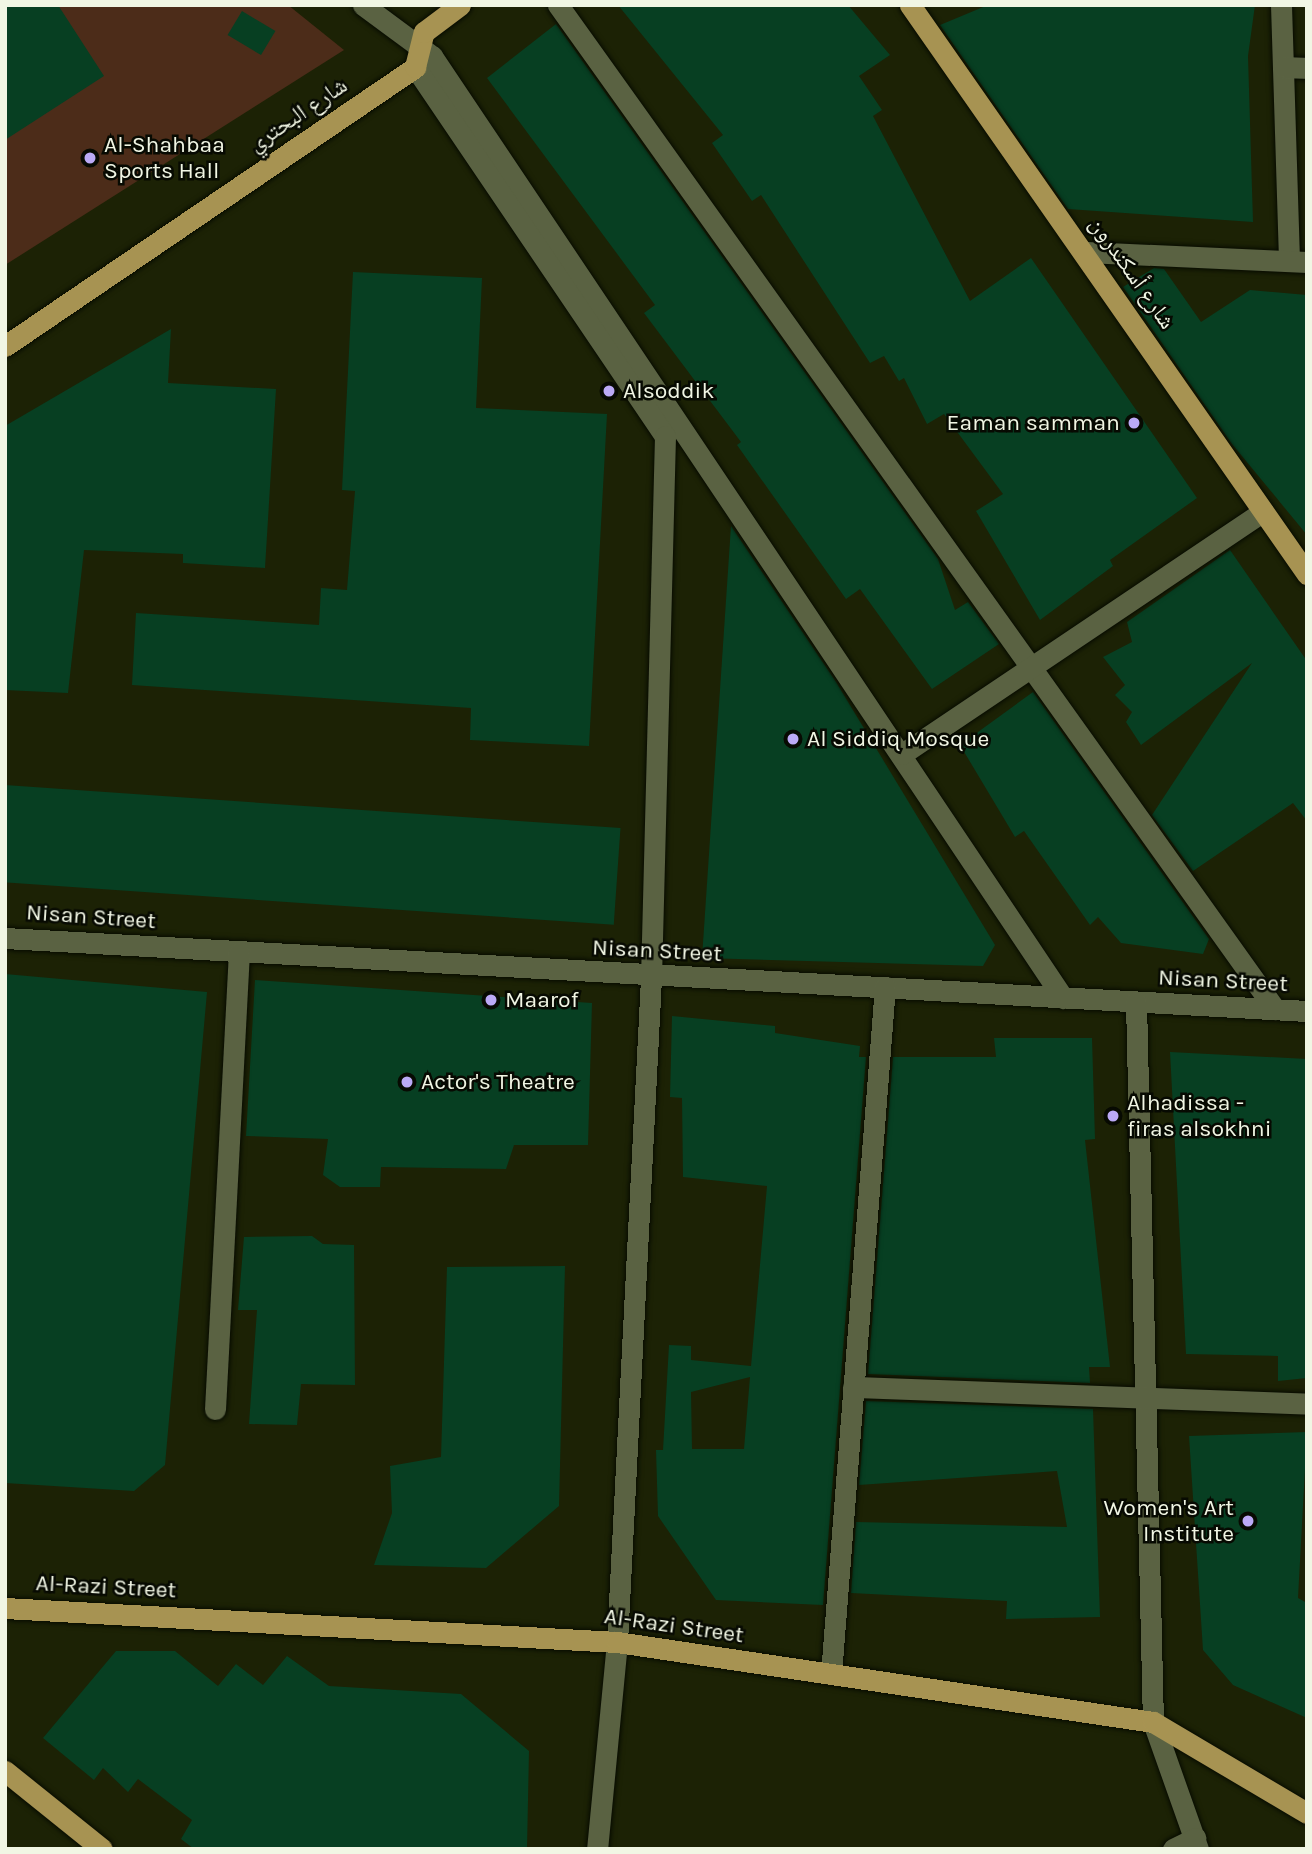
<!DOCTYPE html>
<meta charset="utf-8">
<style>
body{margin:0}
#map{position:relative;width:1312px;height:1854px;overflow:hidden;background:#1c2205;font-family:Karla,"Noto Naskh Arabic",sans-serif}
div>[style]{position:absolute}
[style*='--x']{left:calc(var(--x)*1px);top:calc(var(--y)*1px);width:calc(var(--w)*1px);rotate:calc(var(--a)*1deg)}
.green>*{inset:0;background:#4c2c19}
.building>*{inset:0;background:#073f22;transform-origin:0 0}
.roads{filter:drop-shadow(0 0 2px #070b00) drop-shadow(0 0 2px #070b00)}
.minor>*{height:21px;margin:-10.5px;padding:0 10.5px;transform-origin:10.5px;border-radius:10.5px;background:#5a6242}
.major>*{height:21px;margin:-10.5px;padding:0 10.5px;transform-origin:10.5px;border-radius:10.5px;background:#a79352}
.dots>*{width:19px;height:19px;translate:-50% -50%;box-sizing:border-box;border:4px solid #070a02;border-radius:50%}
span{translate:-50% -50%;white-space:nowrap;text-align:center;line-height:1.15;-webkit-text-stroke:5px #070a02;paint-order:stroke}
.street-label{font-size:23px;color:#f1f6e4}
.poi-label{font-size:23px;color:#f1f6e4}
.left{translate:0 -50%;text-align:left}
.right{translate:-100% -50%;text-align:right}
.frame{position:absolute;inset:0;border:7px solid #f1f6e4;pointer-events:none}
</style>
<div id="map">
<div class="green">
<i style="clip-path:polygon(5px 5px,288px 5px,344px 50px,5px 265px)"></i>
</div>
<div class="building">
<i style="clip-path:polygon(5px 5px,58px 5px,104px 76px,5px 140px)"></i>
<i style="clip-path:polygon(618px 5px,848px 5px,890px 55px,859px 76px,882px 110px,873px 116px,970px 301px,1031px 258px,1197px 498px,1110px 560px,1113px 566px,1040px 620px,976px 511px,1003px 494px,944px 414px,927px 424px,904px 378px,899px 381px,884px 356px,870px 363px,761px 195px,752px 201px,712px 143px,723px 135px)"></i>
<i style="clip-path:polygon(988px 5px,1255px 5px,1248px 56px,1253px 222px,1068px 209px,940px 25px)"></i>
<i style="left:242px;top:11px;width:39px;height:28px;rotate:31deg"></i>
<i style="clip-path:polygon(556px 24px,938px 559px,955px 610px,968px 602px,999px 644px,932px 689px,860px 589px,846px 599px,737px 445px,741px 442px,644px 313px,655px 305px,487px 78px)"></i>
<i style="clip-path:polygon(1154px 268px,1164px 269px,1201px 322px,1250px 290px,1307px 295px,1307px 535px,1232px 444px,1123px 287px)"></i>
<i style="clip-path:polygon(353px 272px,482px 278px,476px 408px,607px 414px,589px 746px,470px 740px,471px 708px,132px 685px,136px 613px,319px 625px,321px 588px,347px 590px,355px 491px,342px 490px)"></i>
<i style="clip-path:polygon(171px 329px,168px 383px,276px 389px,265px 568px,183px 563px,183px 554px,84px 550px,68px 693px,5px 690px,5px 426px)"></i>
<i style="clip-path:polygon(731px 526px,836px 682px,995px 945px,983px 966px,702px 958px)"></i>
<i style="clip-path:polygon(1230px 550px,1307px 661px,1307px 821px,1293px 803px,1193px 871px,1152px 815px,1252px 663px,1141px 745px,1126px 722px,1132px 712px,1115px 695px,1125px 685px,1103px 657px,1132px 642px,1127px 622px)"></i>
<i style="clip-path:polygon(1033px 692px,1209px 939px,1203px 954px,1121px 943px,1098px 917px,1090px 925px,1024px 831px,1015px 837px,960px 745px)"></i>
<i style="left:5px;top:785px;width:617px;height:97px;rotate:4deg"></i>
<i style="clip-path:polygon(5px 974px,207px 992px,165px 1465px,134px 1491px,5px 1483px)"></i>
<i style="clip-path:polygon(255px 980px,592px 1003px,588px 1145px,514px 1145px,506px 1169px,381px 1167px,380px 1187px,340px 1187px,323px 1175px,328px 1139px,246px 1136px)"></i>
<i style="clip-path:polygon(evenodd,672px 1016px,775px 1026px,775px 1033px,860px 1046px,859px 1057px,866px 1057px,823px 1605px,716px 1600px,658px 1516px,656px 1450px,663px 1450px,669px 1345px,691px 1346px,691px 1360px,751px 1366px,767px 1186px,683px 1177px,682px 1098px,670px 1097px,672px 1016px,750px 1377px,744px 1449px,692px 1449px,691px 1392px,750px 1377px)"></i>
<i style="clip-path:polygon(994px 1038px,1092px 1038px,1095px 1139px,1085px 1140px,1110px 1367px,1089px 1367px,1090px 1383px,868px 1374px,893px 1057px,996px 1057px)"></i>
<i style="clip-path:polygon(1170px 1052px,1307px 1059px,1307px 1378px,1278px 1381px,1278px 1356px,1186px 1354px)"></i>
<i style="clip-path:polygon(312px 1236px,323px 1244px,354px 1245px,355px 1385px,301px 1384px,297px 1425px,249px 1424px,257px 1310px,238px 1310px,244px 1237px)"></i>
<i style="clip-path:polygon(565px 1266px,559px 1506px,486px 1568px,374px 1565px,392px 1513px,390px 1466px,441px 1457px,447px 1267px)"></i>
<i style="clip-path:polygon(866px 1401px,1093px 1409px,1100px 1617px,1006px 1619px,1007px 1601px,851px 1593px,856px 1522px,1067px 1527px,1057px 1471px,859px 1485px)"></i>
<i style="clip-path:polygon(1307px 1432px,1298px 1598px,1307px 1603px,1307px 1718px,1233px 1685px,1203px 1650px,1189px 1436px)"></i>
<i style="clip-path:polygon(116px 1651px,175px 1651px,218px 1686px,236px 1664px,263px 1685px,287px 1656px,329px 1686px,461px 1694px,529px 1751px,527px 1849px,194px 1849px,181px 1839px,192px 1820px,138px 1779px,128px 1792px,103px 1768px,94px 1780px,43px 1738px)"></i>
</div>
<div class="roads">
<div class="minor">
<i style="--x:363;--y:5;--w:86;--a:36.5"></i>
<i style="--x:432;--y:56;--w:1134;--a:56.18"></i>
<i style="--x:558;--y:5;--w:1234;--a:54.47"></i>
<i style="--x:1281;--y:5;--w:256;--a:88.2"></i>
<i style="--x:415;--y:67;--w:446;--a:55.9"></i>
<i style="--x:665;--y:436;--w:542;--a:91.48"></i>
<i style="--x:651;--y:978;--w:665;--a:92.93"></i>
<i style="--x:617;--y:1642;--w:208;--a:95.5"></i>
<i style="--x:1284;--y:67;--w:23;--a:2"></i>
<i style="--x:1086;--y:252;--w:221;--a:2.6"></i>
<i style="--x:902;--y:754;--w:435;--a:-33.9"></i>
<i style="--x:5;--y:938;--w:1304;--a:3.21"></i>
<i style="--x:1136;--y:1002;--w:720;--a:88.65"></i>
<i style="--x:1153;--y:1722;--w:135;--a:70.5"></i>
<i style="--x:853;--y:1387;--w:454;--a:2.1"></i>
<i style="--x:215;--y:1409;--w:457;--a:-87"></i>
<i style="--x:831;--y:1674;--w:689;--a:-85.51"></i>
<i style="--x:1173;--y:1849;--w:25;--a:-26"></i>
</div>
<div class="major">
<i style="--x:910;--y:5;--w:694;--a:55.1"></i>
<i style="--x:5;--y:346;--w:496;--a:-34.2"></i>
<i style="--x:415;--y:67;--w:36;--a:-76"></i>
<i style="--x:424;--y:32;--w:45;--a:-36.9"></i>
<i style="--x:5;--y:1608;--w:613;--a:3.18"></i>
<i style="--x:617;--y:1642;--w:542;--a:8.49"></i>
<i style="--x:1153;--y:1722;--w:179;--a:30.6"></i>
<i style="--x:5;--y:1771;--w:124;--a:38.8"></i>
</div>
</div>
<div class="dots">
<i style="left:90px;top:158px;background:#bbaaf6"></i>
<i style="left:609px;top:391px;background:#bbaaf6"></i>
<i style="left:1134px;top:423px;background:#bbaaf6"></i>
<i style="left:793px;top:739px;background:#bbaaf6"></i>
<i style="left:491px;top:1000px;background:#bbaaf6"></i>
<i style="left:407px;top:1082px;background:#bbaaf6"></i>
<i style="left:1113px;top:1116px;background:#bbaaf6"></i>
<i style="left:1248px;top:1521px;background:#bbaaf6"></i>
</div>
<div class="street-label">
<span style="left:298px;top:115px;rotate:-34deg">شارع البحتري</span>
<span style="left:1132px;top:273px;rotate:55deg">شارع أسكندرون</span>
<span style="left:91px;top:917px;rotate:4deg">Nisan Street</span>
<span style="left:657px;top:951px;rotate:3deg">Nisan Street</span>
<span style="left:1223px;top:981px;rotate:3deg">Nisan Street</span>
<span style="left:106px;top:1587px;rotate:3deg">Al-Razi Street</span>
<span style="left:674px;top:1626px;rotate:8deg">Al-Razi Street</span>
</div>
<div class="poi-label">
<span class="left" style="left:104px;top:158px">Al-Shahbaa<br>Sports Hall</span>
<span class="left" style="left:623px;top:391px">Alsoddik</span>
<span class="right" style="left:1120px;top:423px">Eaman samman</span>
<span class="left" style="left:807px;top:739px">Al Siddiq Mosque</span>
<span class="left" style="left:505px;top:1000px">Maarof</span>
<span class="left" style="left:421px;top:1082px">Actor's Theatre</span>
<span class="left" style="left:1127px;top:1116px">Alhadissa -<br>firas alsokhni</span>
<span class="right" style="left:1234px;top:1521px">Women's Art<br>Institute</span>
</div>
<div class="frame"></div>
</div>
